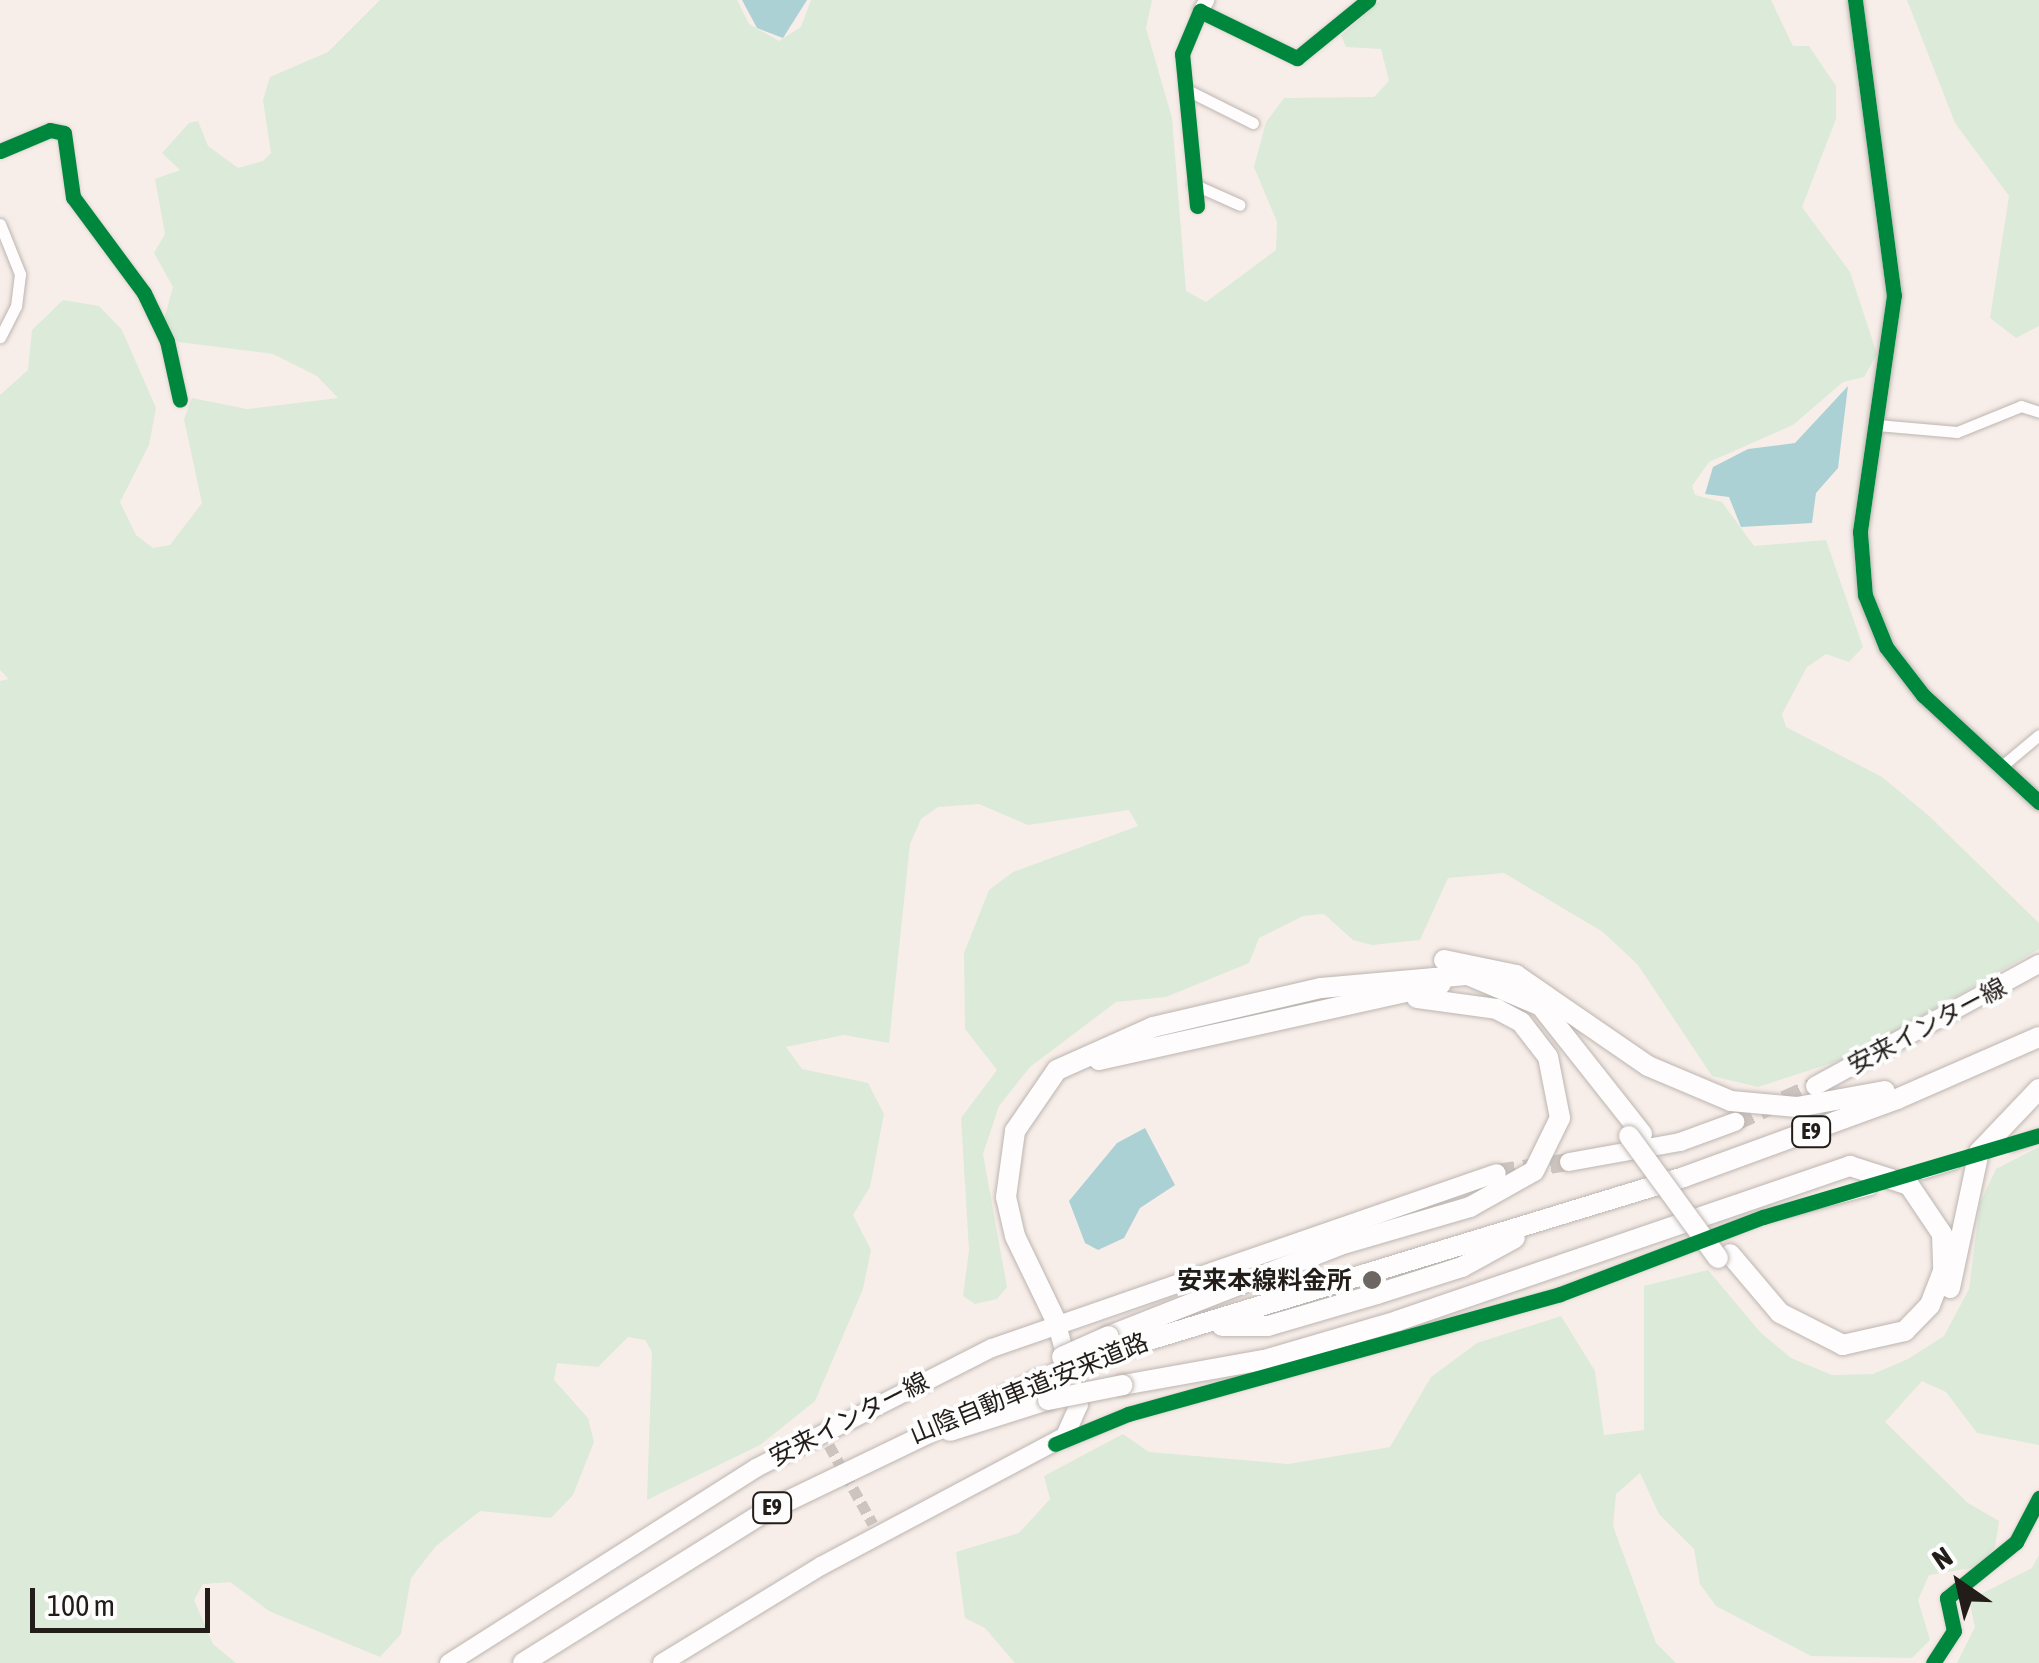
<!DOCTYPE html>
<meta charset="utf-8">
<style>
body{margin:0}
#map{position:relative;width:2039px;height:1663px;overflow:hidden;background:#f8eee9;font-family:"Asap Condensed","Noto Sans JP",sans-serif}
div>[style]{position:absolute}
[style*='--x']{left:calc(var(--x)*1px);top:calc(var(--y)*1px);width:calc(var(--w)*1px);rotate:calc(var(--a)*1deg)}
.green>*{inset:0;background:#dcead9}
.water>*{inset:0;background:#abd1d5}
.minor-tunnel>*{height:11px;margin-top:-5.5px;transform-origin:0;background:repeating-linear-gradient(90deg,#cdc4c0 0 11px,transparent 0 16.5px)}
.secondary-tunnel>*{height:18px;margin-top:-9px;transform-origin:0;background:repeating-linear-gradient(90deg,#cdc4c0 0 18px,transparent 0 27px)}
.roads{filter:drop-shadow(0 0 2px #bcb5b1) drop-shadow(0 0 2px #bcb5b1)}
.minor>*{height:11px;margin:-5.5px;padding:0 5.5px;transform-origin:5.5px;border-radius:5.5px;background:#fefcfc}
.tertiary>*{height:15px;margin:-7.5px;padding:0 7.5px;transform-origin:7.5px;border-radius:7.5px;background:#fefcfc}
.secondary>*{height:18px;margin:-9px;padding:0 9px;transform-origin:9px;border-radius:9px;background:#fefcfc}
.motorway>*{height:20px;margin:-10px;padding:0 10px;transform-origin:10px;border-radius:10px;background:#fefcfc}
.bridges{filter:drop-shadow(0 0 2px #bcb5b1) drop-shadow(0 0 2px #bcb5b1)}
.motorway-bridge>*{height:20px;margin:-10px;padding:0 10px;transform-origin:10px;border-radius:10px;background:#fefcfc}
.cycleway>*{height:15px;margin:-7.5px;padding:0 7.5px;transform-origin:7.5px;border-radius:7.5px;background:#00873e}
.dots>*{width:28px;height:28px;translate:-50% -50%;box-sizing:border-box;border:5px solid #fdfdfd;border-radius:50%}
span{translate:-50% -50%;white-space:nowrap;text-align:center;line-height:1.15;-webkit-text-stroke:8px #fdfdfd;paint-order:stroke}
.shield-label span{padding:2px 8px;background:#fdfdfd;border:2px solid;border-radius:8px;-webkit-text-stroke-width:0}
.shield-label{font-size:22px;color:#231d1a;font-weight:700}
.street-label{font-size:25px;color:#231d1a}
.poi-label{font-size:25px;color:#231d1a;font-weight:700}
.right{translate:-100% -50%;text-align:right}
.north{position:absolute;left:1909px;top:1533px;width:100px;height:100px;-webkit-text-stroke:8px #fdfdfd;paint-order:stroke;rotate:326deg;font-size:28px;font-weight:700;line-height:40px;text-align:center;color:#231d1a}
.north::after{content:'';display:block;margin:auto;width:35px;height:45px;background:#231d1a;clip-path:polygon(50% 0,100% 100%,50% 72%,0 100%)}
.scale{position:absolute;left:30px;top:1588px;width:180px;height:45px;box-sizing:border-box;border:5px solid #231d1a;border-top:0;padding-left:12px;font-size:30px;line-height:35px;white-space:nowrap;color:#231d1a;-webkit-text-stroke:8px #fdfdfd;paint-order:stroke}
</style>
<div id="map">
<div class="green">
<i style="clip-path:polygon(380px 0,737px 0,749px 24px,779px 41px,801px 27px,811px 0,1152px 0,1146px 28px,1172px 118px,1186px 291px,1206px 302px,1276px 250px,1277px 222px,1254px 167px,1266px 122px,1284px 98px,1374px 97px,1389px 81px,1381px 49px,1346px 47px,1341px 36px,1380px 0,1771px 0,1793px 46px,1809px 46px,1836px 86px,1836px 119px,1802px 207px,1850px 272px,1877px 354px,1864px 377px,1843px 382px,1793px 425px,1709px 462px,1692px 486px,1695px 495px,1722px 502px,1754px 546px,1826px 540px,1863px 647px,1849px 662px,1826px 654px,1807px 667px,1782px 714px,1786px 727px,1882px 777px,1928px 815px,2039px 923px,2039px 949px,1850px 1057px,1758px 1087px,1712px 1076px,1638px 965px,1603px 932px,1504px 873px,1448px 878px,1420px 940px,1372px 945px,1353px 940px,1324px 914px,1303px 916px,1259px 938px,1249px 963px,1166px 997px,1116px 1002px,1030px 1067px,999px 1106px,983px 1154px,1007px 1287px,997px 1299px,975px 1304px,963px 1296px,969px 1250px,961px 1118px,997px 1070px,965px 1029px,964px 953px,989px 890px,1013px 872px,1138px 826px,1129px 810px,1028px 825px,979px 804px,938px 807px,921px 819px,910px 844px,889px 1043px,844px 1035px,786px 1047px,802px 1069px,868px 1083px,884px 1114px,870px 1187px,853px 1215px,871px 1250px,863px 1289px,815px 1401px,760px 1445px,647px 1500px,652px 1352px,645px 1340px,628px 1337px,598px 1367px,557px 1363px,554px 1380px,588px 1418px,594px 1442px,573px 1495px,551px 1518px,480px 1511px,436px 1546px,411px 1578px,401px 1634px,380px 1657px,269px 1611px,230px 1582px,203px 1584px,194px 1600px,213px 1644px,236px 1663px,0 1663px,0 681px,9px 679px,0 670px,0 395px,28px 370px,32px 330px,63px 300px,99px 306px,122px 330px,156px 408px,149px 445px,120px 502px,136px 535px,153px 548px,170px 545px,202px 503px,184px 419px,192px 398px,247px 409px,338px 398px,317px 376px,273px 354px,178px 342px,163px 323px,173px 287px,154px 253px,165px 234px,155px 179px,180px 170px,162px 153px,189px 123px,198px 121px,208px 146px,238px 168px,263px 161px,271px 153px,263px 100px,270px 77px,328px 52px)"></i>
<i style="clip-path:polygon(1907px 0,2039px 0,2039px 326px,2016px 338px,1990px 318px,2009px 196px,1955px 123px)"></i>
<i style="clip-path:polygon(2039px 1147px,2039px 1445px,1977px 1433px,1946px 1392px,1922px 1381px,1885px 1422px,1968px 1503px,1999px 1521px,1995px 1547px,1978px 1567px,1929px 1575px,1918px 1600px,1930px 1640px,1912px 1658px,1811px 1656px,1716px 1606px,1700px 1584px,1694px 1549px,1659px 1514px,1640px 1473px,1616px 1494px,1613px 1526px,1656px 1643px,1676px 1663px,1015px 1663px,985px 1628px,965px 1618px,956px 1552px,1019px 1533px,1050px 1499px,1044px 1476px,1123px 1434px,1149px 1452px,1288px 1464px,1390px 1447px,1431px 1377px,1477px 1343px,1561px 1316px,1595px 1371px,1604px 1435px,1644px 1430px,1644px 1286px,1708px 1270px,1760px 1332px,1791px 1358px,1832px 1375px,1873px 1374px,1908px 1359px,1944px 1336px,1969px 1289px,1980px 1203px,1996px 1169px)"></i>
<i style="clip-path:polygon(2039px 1555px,2039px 1663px,1957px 1663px,1975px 1627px,1969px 1600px,2032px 1568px)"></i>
</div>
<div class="water">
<i style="clip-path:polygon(742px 0,807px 0,783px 38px,757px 28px)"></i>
<i style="clip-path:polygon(1848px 386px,1838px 468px,1816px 493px,1812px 523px,1741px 527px,1729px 497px,1705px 494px,1713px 467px,1748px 449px,1795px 443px)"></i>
<i style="clip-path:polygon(1145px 1128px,1175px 1185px,1140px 1208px,1124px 1238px,1098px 1250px,1085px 1243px,1069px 1201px,1117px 1143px)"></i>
</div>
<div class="minor-tunnel">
<i style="--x:1955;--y:1163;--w:59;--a:-17.8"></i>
<i style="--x:829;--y:1445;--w:90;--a:60.9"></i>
</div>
<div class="secondary-tunnel">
<i style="--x:1735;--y:1122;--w:88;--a:-24.2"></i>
<i style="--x:1497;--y:1173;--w:73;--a:-8.7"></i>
</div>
<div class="roads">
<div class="minor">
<i style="--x:1185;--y:89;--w:76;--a:26.6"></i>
<i style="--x:0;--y:151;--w:54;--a:-22.8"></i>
<i style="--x:50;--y:130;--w:14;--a:12"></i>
<i style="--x:64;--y:133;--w:65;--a:82"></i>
<i style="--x:73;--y:197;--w:119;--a:53.5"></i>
<i style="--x:144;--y:293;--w:53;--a:64.4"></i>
<i style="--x:167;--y:341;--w:60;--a:77.6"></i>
<i style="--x:1193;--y:184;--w:51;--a:24.1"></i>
<i style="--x:1197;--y:206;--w:153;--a:-95.6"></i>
<i style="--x:1182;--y:54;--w:47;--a:-67.3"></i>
<i style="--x:1200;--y:11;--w:108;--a:25.9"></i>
<i style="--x:1297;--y:58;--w:92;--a:-39.2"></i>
<i style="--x:0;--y:224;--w:54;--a:68.2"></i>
<i style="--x:20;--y:274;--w:32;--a:97"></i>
<i style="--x:16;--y:306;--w:35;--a:117"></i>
<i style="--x:1877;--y:425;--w:80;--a:5"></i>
<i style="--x:1957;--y:432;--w:69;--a:-22.1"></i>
<i style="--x:2021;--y:406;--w:19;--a:18"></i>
<i style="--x:2002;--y:766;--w:48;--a:-40"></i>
<i style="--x:2011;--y:1145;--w:30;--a:-20"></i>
<i style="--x:1922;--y:1173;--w:34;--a:-17"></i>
<i style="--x:1064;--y:1441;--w:69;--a:-22.9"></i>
<i style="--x:1128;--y:1414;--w:448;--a:-15.5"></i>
<i style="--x:1560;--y:1294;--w:217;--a:-20.8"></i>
<i style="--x:1763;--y:1217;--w:111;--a:-14.7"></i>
<i style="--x:1933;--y:1663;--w:38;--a:-57"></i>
<i style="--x:1954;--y:1631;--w:34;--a:-102"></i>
<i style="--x:1947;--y:1598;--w:89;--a:-39.1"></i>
<i style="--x:2016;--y:1542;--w:50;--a:-62.4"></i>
</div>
<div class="tertiary">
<i style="--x:1855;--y:0;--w:298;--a:82.5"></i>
<i style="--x:1894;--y:295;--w:239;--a:98.2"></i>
<i style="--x:1860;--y:532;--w:63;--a:85.5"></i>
<i style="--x:1865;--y:595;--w:56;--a:68"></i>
<i style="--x:1886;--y:647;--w:61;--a:52.4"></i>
<i style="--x:1923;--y:695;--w:158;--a:42.7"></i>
<i style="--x:1200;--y:11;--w:13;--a:-61"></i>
</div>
<div class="secondary">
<i style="--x:1815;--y:1086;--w:255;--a:-28.6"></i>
<i style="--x:1569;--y:1162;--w:113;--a:-10.2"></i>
<i style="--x:1680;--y:1142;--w:59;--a:-20"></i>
<i style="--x:449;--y:1663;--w:364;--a:-32.4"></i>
<i style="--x:756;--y:1468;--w:265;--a:-27"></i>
<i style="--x:992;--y:1348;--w:534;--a:-19.11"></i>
<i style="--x:662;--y:1663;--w:186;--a:-31.4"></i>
<i style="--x:821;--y:1566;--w:276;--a:-28"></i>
<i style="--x:1065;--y:1436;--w:34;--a:-66"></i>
<i style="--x:1079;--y:1405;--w:87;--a:-105.3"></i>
</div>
<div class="motorway">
<i style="--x:1444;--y:960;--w:74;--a:11.8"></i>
<i style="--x:1516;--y:975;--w:160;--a:34.6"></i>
<i style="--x:1648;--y:1066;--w:90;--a:22.9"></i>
<i style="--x:1731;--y:1101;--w:66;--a:5.2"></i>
<i style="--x:1797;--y:1107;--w:89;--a:-10.3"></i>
<i style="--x:1099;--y:1060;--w:350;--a:-12.5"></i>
<i style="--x:1950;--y:1288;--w:139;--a:-78"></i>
<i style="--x:1979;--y:1152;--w:87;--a:-46.4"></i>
<i style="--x:1056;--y:1321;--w:94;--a:-115.8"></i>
<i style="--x:1015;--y:1236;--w:40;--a:-103"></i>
<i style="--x:1006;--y:1197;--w:67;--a:-82.2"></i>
<i style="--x:1015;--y:1131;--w:74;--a:-55.5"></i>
<i style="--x:1057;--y:1070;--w:105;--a:-24.1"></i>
<i style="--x:1153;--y:1027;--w:172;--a:-13.1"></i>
<i style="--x:1321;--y:988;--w:148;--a:-5.1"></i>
<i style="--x:1468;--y:975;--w:79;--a:23"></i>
<i style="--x:1541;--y:1006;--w:163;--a:51.7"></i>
<i style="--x:1222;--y:1326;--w:46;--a:0"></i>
<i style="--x:1268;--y:1326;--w:114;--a:-16.4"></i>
<i style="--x:1377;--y:1294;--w:89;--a:-17.6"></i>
<i style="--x:1462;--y:1267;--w:60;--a:-28.7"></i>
<i style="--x:1109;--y:1336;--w:248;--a:-21.5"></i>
<i style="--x:1340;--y:1245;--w:135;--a:-16.3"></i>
<i style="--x:1470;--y:1207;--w:73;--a:-29.4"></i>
<i style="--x:1534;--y:1171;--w:59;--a:-63.9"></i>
<i style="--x:1560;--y:1118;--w:62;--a:-101.1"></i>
<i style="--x:1548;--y:1057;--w:44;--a:-127.6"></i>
<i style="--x:1521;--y:1022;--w:27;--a:-152"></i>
<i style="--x:1497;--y:1009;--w:81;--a:-172.2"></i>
<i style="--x:1116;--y:1350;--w:594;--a:-16.94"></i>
<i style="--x:1684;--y:1177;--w:227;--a:-20.1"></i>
<i style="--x:1897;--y:1099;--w:155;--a:-23.6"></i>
<i style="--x:1123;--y:1385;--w:143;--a:-10.1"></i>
<i style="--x:1264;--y:1360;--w:139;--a:-16.3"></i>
<i style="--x:1397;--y:1321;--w:479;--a:-18.9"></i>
<i style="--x:1850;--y:1166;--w:62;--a:17.9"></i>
<i style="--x:1909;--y:1185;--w:59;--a:56"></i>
<i style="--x:1942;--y:1234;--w:37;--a:88"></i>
<i style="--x:1943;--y:1271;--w:36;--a:111"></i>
<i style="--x:1930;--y:1305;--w:36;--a:134"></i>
<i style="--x:1905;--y:1331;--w:64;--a:167.3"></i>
<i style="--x:1843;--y:1345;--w:71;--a:-153.1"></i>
<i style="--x:1780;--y:1313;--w:77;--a:-130.3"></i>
<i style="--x:950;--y:1431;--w:103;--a:-17.6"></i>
<i style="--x:523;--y:1663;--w:283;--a:-32"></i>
<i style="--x:763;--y:1513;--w:304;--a:-25.7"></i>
</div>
</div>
<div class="bridges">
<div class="motorway-bridge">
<i style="--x:1629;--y:1136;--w:151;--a:53.9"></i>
<i style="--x:1062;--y:1357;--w:51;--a:-24.1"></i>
<i style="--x:1037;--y:1381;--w:85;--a:-21.4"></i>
<i style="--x:1048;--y:1400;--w:76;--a:-11.3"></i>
</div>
</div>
<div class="cycleway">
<i style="--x:1855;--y:0;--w:298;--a:82.5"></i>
<i style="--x:1894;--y:295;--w:239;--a:98.2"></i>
<i style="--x:1860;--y:532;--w:63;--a:85.5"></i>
<i style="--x:1865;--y:595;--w:56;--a:68"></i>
<i style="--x:1886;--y:647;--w:61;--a:52.4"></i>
<i style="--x:1923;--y:695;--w:158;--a:42.7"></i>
<i style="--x:0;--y:151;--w:54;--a:-22.8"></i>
<i style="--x:50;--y:130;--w:14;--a:12"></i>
<i style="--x:64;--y:133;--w:65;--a:82"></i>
<i style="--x:73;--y:197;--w:119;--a:53.5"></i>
<i style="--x:144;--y:293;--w:53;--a:64.4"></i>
<i style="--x:167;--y:341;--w:60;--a:77.6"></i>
<i style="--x:1197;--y:206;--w:153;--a:-95.6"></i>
<i style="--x:1182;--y:54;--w:47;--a:-67.3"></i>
<i style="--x:1200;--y:11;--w:108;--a:25.9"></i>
<i style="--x:1297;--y:58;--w:92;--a:-39.2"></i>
<i style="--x:1055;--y:1444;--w:79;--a:-22.3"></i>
<i style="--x:1128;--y:1414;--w:448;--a:-15.5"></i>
<i style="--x:1560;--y:1294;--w:217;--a:-20.8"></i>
<i style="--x:1763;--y:1217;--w:288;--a:-16.5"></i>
<i style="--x:1933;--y:1663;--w:38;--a:-57"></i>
<i style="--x:1954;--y:1631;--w:34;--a:-102"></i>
<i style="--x:1947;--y:1598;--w:89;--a:-39.1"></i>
<i style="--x:2016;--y:1542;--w:50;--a:-62.4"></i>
</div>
<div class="dots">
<i style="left:1372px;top:1280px;background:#6e6662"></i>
</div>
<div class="shield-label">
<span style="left:1811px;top:1132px">E9</span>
<span style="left:772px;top:1508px">E9</span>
</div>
<div class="street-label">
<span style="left:1927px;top:1026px;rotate:-28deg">安来インター線</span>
<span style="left:1029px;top:1388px;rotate:-22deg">山陰自動車道;安来道路</span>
<span style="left:849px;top:1419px;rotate:-27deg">安来インター線</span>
</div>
<div class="poi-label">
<span class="right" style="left:1352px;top:1280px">安来本線料金所</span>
</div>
<div class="north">N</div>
<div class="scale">100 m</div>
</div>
